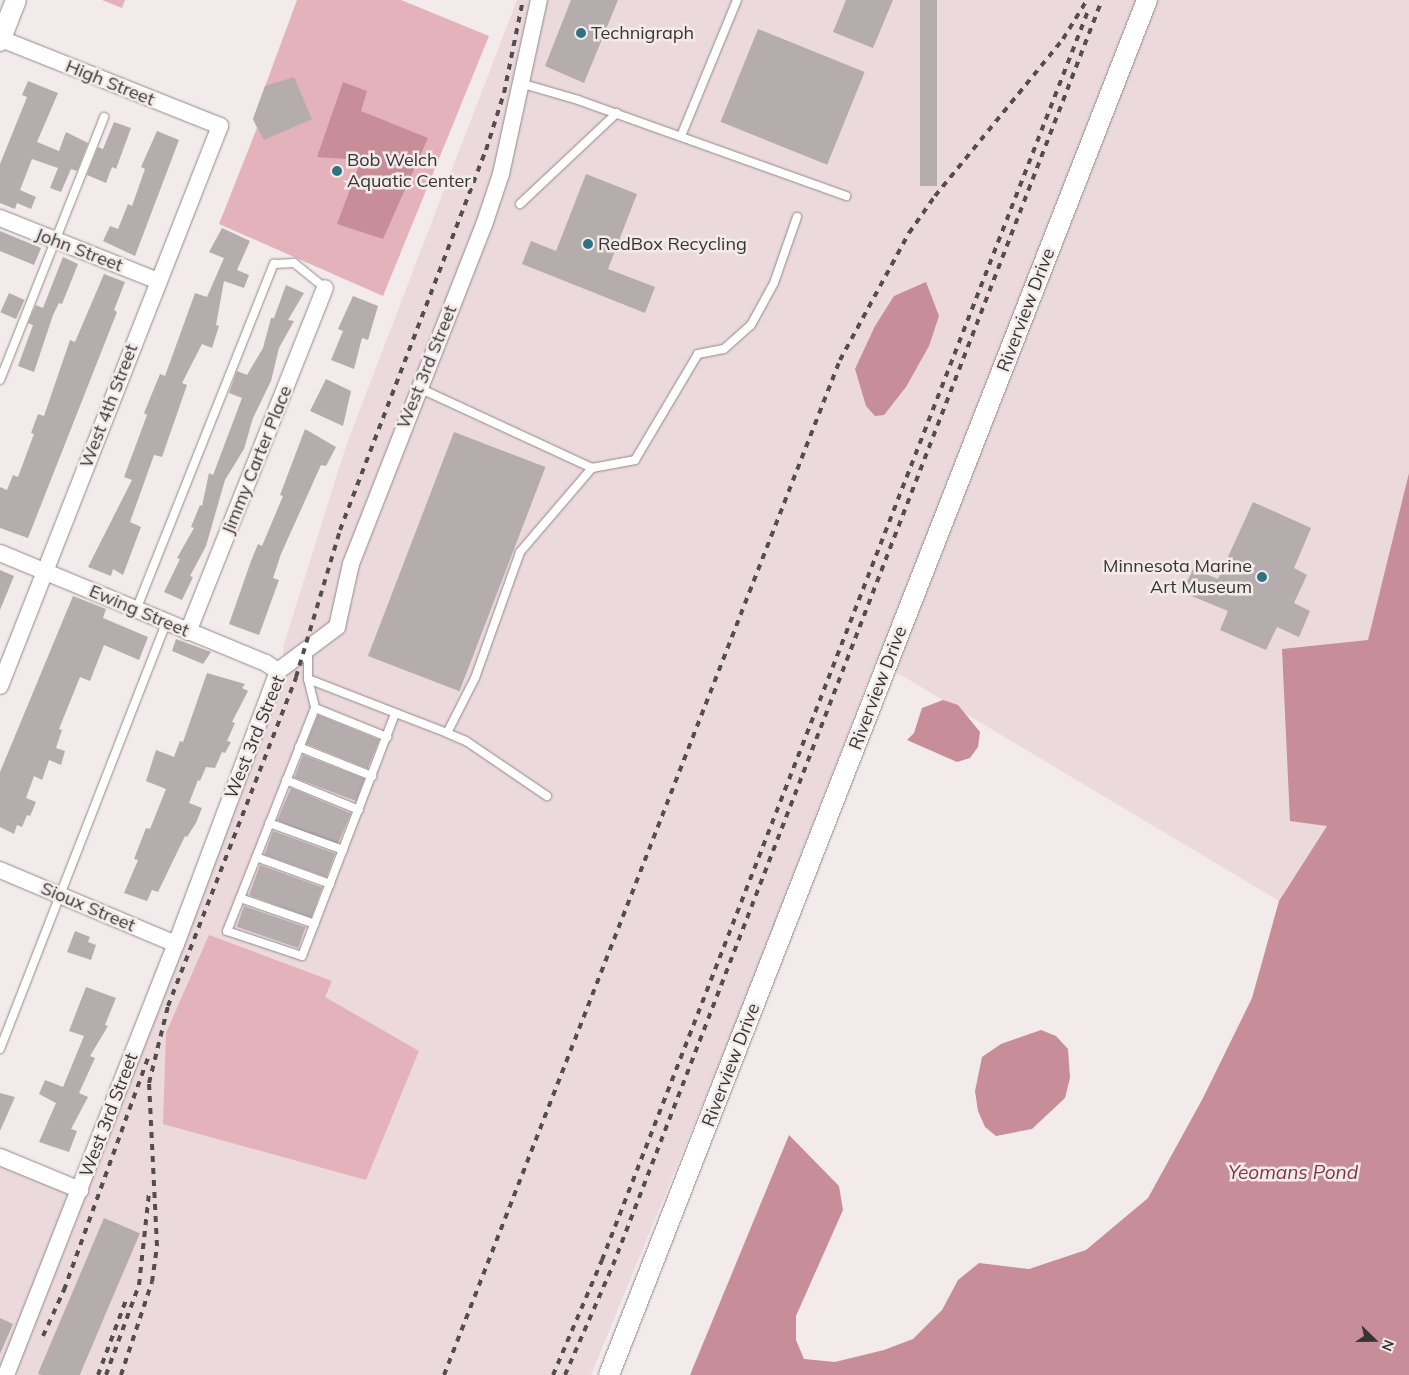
<!DOCTYPE html>
<style>
body{margin:0}
#map{position:relative;width:1409px;height:1375px;overflow:hidden;background:#f3eaec;font-family:Mulish,sans-serif}
div>[style]{position:absolute}
[style*='--x']{left:calc(var(--x)*1px);top:calc(var(--y)*1px);width:calc(var(--w)*1px);rotate:calc(var(--a)*1deg)}
.built>*{inset:0;background:#ebd9dc}
.green>*{inset:0;background:#e4b2bb}
.water>*{inset:0;background:#c78d98}
.building>*{inset:0;background:#b4acad;transform-origin:0 0}
.roads{filter:drop-shadow(0 0 1px #91898a) drop-shadow(0 0 1px #91898a)}
.service>*{height:8px;margin:-4px;padding:0 4px;transform-origin:4px;border-radius:4px;background:#fff}
.minor>*{height:16px;margin:-8px;padding:0 8px;transform-origin:8px;border-radius:8px;background:#fff}
.tertiary>*{height:20px;margin:-10px;padding:0 10px;transform-origin:10px;border-radius:10px;background:#fff}
.rail>*{height:4px;margin-top:-2px;transform-origin:0;background:repeating-linear-gradient(90deg,#524d4e 0 6px,transparent 0 12px)}
.dots>*{width:14px;height:14px;translate:-50% -50%;box-sizing:border-box;border:2px solid #f3eaec;border-radius:50%}
span{translate:-50% -50%;white-space:nowrap;text-align:center;line-height:1.15;-webkit-text-stroke:5px #f3eaec;paint-order:stroke}
.poi-label{font-size:18px;color:#383435}
.left{translate:0 -50%;text-align:left}
.right{translate:-100% -50%;text-align:right}
.street-label{font-size:18px;color:#383435}
.water-label{font-size:19px;color:#7e3548;font-style:italic}
.north{position:absolute;left:1349px;top:1315px;width:50px;height:50px;-webkit-text-stroke:4px #f3eaec;paint-order:stroke;rotate:112deg;font-size:14px;font-weight:700;line-height:20px;text-align:center;color:#383435}
.north::after{content:'';display:block;margin:auto;width:18px;height:22px;background:#383435;clip-path:polygon(50% 0,100% 100%,50% 72%,0 100%)}
</style>
<div id="map">
<div class="built">
<i style="clip-path:polygon(517px 0,1409px 0,1409px 473px,1327px 826px,1279px 901px,876px 660px,742px 1008px,591px 1375px,0 1375px,0 1166px,84px 1196px,280px 691px,284px 644px,347px 443px)"></i>
</div>
<div class="green">
<i style="clip-path:polygon(102px 0,125px 0,122px 8px)"></i>
<i style="clip-path:polygon(297px 0,401px 0,489px 36px,383px 296px,219px 224px,257px 128px,253px 119px)"></i>
<i style="clip-path:polygon(209px 935px,332px 981px,325px 997px,419px 1051px,366px 1180px,163px 1124px,166px 1033px)"></i>
</div>
<div class="water">
<i style="clip-path:polygon(343px 82px,367px 91px,361px 111px,428px 138px,383px 239px,337px 224px,361px 160px,317px 157px)"></i>
<i style="clip-path:polygon(926px 282px,939px 316px,929px 346px,906px 387px,884px 415px,875px 416px,866px 406px,855px 369px,875px 326px,894px 296px)"></i>
<i style="clip-path:polygon(1409px 473px,1409px 1375px,690px 1375px,789px 1135px,839px 1186px,843px 1210px,796px 1316px,796px 1340px,804px 1359px,835px 1362px,884px 1350px,913px 1339px,942px 1310px,958px 1280px,979px 1263px,1029px 1269px,1086px 1250px,1148px 1198px,1203px 1098px,1252px 998px,1279px 901px,1327px 826px,1290px 821px,1282px 649px,1368px 640px)"></i>
<i style="clip-path:polygon(943px 700px,958px 705px,980px 732px,978px 747px,970px 758px,957px 762px,907px 740px,914px 733px,922px 708px)"></i>
<i style="clip-path:polygon(1041px 1030px,1056px 1036px,1068px 1049px,1070px 1078px,1065px 1098px,1032px 1129px,996px 1136px,985px 1127px,978px 1111px,975px 1091px,982px 1057px,1001px 1044px)"></i>
</div>
<div class="building">
<i style="clip-path:polygon(571px 0,618px 0,584px 83px,545px 66px)"></i>
<i style="clip-path:polygon(846px 0,893px 0,873px 48px,833px 32px)"></i>
<i style="left:920px;top:0;width:17px;height:186px"></i>
<i style="left:758px;top:29px;width:115px;height:100px;rotate:22deg"></i>
<i style="clip-path:polygon(294px 77px,312px 119px,264px 140px,253px 119px,265px 86px)"></i>
<i style="clip-path:polygon(28px 81px,58px 93px,37px 142px,59px 151px,66px 132px,88px 143px,77px 171px,71px 169px,61px 192px,50px 188px,58px 168px,32px 159px,20px 190px,36px 197px,31px 209px,17px 203px,15px 209px,0 203px,0 164px,27px 97px,22px 95px)"></i>
<i style="clip-path:polygon(114px 122px,131px 128px,116px 169px,112px 167px,106px 183px,87px 175px,98px 147px,103px 149px)"></i>
<i style="clip-path:polygon(157px 131px,179px 140px,135px 256px,103px 241px,110px 226px,118px 229px,128px 204px,132px 206px,145px 169px,141px 167px)"></i>
<i style="clip-path:polygon(586px 174px,637px 194px,608px 269px,655px 287px,645px 313px,522px 264px,531px 241px,556px 251px)"></i>
<i style="clip-path:polygon(222px 228px,250px 241px,237px 270px,249px 275px,244px 288px,224px 281px,216px 325px,219px 326px,212px 348px,202px 344px,182px 383px,187px 385px,162px 457px,154px 455px,130px 522px,141px 527px,123px 575px,113px 569px,111px 576px,88px 567px,132px 480px,124px 477px,147px 415px,144px 413px,160px 374px,165px 376px,195px 293px,207px 297px,224px 258px,209px 252px)"></i>
<i style="clip-path:polygon(0 231px,41px 248px,34px 265px,0 251px)"></i>
<i style="clip-path:polygon(63px 257px,78px 264px,62px 304px,59px 303px,53px 315px,34px 372px,18px 366px,33px 325px,28px 323px,36px 305px,43px 308px)"></i>
<i style="clip-path:polygon(104px 274px,125px 282px,114px 310px,117px 312px,28px 538px,0 528px,0 487px,7px 490px,13px 475px,18px 477px,34px 434px,31px 433px,38px 414px,44px 416px,70px 340px,75px 342px)"></i>
<i style="clip-path:polygon(286px 285px,304px 293px,288px 320px,294px 321px,279px 348px,271px 381px,253px 418px,244px 449px,225px 480px,206px 546px,190px 576px,193px 577px,182px 600px,164px 592px,180px 559px,177px 558px,194px 528px,191px 527px,200px 505px,202px 506px,209px 473px,213px 475px,242px 398px,229px 393px,237px 371px,247px 375px,263px 348px,271px 318px,274px 318px)"></i>
<i style="left:9px;top:293px;width:17px;height:21px;rotate:24deg"></i>
<i style="clip-path:polygon(353px 296px,378px 306px,368px 340px,362px 338px,354px 369px,331px 360px,343px 331px,338px 329px)"></i>
<i style="clip-path:polygon(326px 379px,351px 391px,343px 426px,310px 411px)"></i>
<i style="clip-path:polygon(305px 429px,336px 447px,326px 466px,321px 465px,281px 554px,273px 578px,279px 580px,259px 635px,229px 624px,251px 561px,258px 544px,262px 546px,283px 496px,280px 495px)"></i>
<i style="left:454px;top:432px;width:98px;height:240px;rotate:21deg"></i>
<i style="clip-path:polygon(1253px 502px,1311px 528px,1294px 568px,1307px 575px,1294px 603px,1310px 611px,1299px 637px,1277px 627px,1266px 650px,1220px 630px,1228px 611px,1182px 592px,1193px 569px,1218px 579px)"></i>
<i style="clip-path:polygon(0 570px,14px 576px,0 610px)"></i>
<i style="clip-path:polygon(73px 596px,106px 609px,103px 618px,148px 637px,139px 660px,104px 645px,90px 681px,80px 677px,59px 729px,62px 730px,56px 748px,65px 751px,61px 765px,49px 760px,42px 780px,34px 776px,26px 798px,36px 802px,30px 816px,27px 815px,22px 827px,17px 825px,14px 834px,0 827px,0 772px)"></i>
<i style="clip-path:polygon(176px 639px,211px 652px,203px 664px,172px 651px)"></i>
<i style="clip-path:polygon(207px 673px,245px 684px,242px 688px,248px 691px,232px 722px,235px 723px,227px 741px,231px 742px,225px 753px,222px 752px,215px 768px,206px 767px,200px 781px,198px 780px,189px 803px,202px 808px,196px 823px,187px 837px,185px 836px,158px 892px,152px 890px,147px 901px,124px 893px,138px 860px,134px 859px,139px 846px,146px 828px,150px 829px,166px 789px,146px 781px,156px 750px,174px 757px,180px 741px,183px 742px)"></i>
<i style="left:318px;top:715px;width:66px;height:31px;rotate:22deg"></i>
<i style="left:303px;top:755px;width:66px;height:24px;rotate:21deg"></i>
<i style="left:291px;top:788px;width:65px;height:35px;rotate:23deg"></i>
<i style="left:273px;top:831px;width:66px;height:25px;rotate:20deg"></i>
<i style="left:260px;top:865px;width:66px;height:32px;rotate:20deg"></i>
<i style="left:244px;top:906px;width:65px;height:22px;rotate:19deg"></i>
<i style="clip-path:polygon(75px 931px,90px 937px,88px 942px,96px 945px,91px 960px,67px 952px)"></i>
<i style="clip-path:polygon(86px 987px,116px 998px,105px 1025px,108px 1026px,90px 1056px,95px 1058px,79px 1093px,88px 1097px,71px 1129px,77px 1131px,69px 1152px,39px 1142px,56px 1103px,39px 1094px,45px 1080px,63px 1087px,84px 1036px,69px 1031px)"></i>
<i style="clip-path:polygon(0 1093px,15px 1097px,0 1131px)"></i>
<i style="left:104px;top:1218px;width:39px;height:169px;rotate:23deg"></i>
<i style="clip-path:polygon(0 1318px,13px 1324px,0 1354px)"></i>
</div>
<div class="roads">
<div class="service">
<i style="--x:520;--y:83;--w:60;--a:16.3"></i>
<i style="--x:578;--y:100;--w:285;--a:19.7"></i>
<i style="--x:681;--y:136;--w:147;--a:-67.6"></i>
<i style="--x:520;--y:204;--w:133;--a:-43.2"></i>
<i style="--x:0;--y:380;--w:283;--a:-68.4"></i>
<i style="--x:419;--y:388;--w:191;--a:24.8"></i>
<i style="--x:592;--y:468;--w:44;--a:-10.5"></i>
<i style="--x:635;--y:460;--w:123;--a:-59.3"></i>
<i style="--x:698;--y:354;--w:26;--a:-11"></i>
<i style="--x:724;--y:349;--w:36;--a:-42"></i>
<i style="--x:751;--y:325;--w:48;--a:-61.3"></i>
<i style="--x:774;--y:283;--w:70;--a:-70.8"></i>
<i style="--x:136;--y:610;--w:373;--a:-68.3"></i>
<i style="--x:274;--y:264;--w:20;--a:-3"></i>
<i style="--x:294;--y:263;--w:40;--a:39"></i>
<i style="--x:308;--y:651;--w:28;--a:90"></i>
<i style="--x:308;--y:679;--w:30;--a:76"></i>
<i style="--x:315;--y:708;--w:240;--a:111.5"></i>
<i style="--x:227;--y:931;--w:79;--a:18.4"></i>
<i style="--x:302;--y:956;--w:259;--a:-69"></i>
<i style="--x:308;--y:679;--w:149;--a:21.2"></i>
<i style="--x:447;--y:733;--w:62;--a:-63"></i>
<i style="--x:475;--y:678;--w:134;--a:-70.3"></i>
<i style="--x:520;--y:552;--w:111;--a:-49.4"></i>
<i style="--x:315;--y:708;--w:78;--a:21.9"></i>
<i style="--x:447;--y:733;--w:21;--a:23"></i>
<i style="--x:466;--y:741;--w:98;--a:34.2"></i>
<i style="--x:299;--y:747;--w:79;--a:21.7"></i>
<i style="--x:286;--y:780;--w:79;--a:22.3"></i>
<i style="--x:269;--y:823;--w:79;--a:20"></i>
<i style="--x:256;--y:857;--w:79;--a:20"></i>
<i style="--x:240;--y:898;--w:79;--a:19.1"></i>
<i style="--x:0;--y:1049;--w:457;--a:-68.7"></i>
</div>
<div class="minor">
<i style="--x:0;--y:218;--w:170;--a:21.7"></i>
<i style="--x:0;--y:553;--w:288;--a:22.5"></i>
<i style="--x:266;--y:663;--w:14;--a:34"></i>
<i style="--x:188;--y:632;--w:370;--a:-68.3"></i>
<i style="--x:0;--y:686;--w:602;--a:-68.55"></i>
<i style="--x:220;--y:126;--w:236;--a:-158.3"></i>
<i style="--x:0;--y:870;--w:191;--a:22.8"></i>
<i style="--x:0;--y:1157;--w:87;--a:22.4"></i>
<i style="--x:6;--y:1375;--w:463;--a:-68.5"></i>
<i style="--x:176;--y:944;--w:291;--a:-69.5"></i>
<i style="--x:278;--y:671;--w:74;--a:-36.7"></i>
<i style="--x:337;--y:627;--w:65;--a:-77.5"></i>
<i style="--x:351;--y:564;--w:364;--a:-68.6"></i>
<i style="--x:484;--y:225;--w:54;--a:-71.6"></i>
<i style="--x:501;--y:174;--w:178;--a:-77.7"></i>
</div>
<div class="tertiary">
<i style="--x:0;--y:41;--w:44;--a:-68.7"></i>
<i style="--x:609;--y:1375;--w:1477;--a:-68.63"></i>
</div>
</div>
<div class="rail">
<i style="--x:43;--y:1336;--w:51;--a:-65.5"></i>
<i style="--x:64;--y:1290;--w:250;--a:-70.1"></i>
<i style="--x:98;--y:1375;--w:80;--a:-69.5"></i>
<i style="--x:106;--y:1375;--w:96;--a:-69.9"></i>
<i style="--x:139;--y:1285;--w:93;--a:-83.8"></i>
<i style="--x:121;--y:1375;--w:98;--a:-71.6"></i>
<i style="--x:152;--y:1282;--w:36;--a:-82"></i>
<i style="--x:157;--y:1246;--w:163;--a:-92.8"></i>
<i style="--x:149;--y:1083;--w:79;--a:-76.1"></i>
<i style="--x:168;--y:1006;--w:353;--a:-68.7"></i>
<i style="--x:296;--y:677;--w:153;--a:-73.3"></i>
<i style="--x:340;--y:530;--w:407;--a:-69"></i>
<i style="--x:486;--y:150;--w:60;--a:-72.5"></i>
<i style="--x:504;--y:93;--w:95;--a:-78.5"></i>
<i style="--x:444;--y:1375;--w:1090;--a:-68.69"></i>
<i style="--x:840;--y:360;--w:145;--a:-61.5"></i>
<i style="--x:909;--y:233;--w:45;--a:-54.9"></i>
<i style="--x:935;--y:196;--w:203;--a:-50.8"></i>
<i style="--x:1063;--y:39;--w:46;--a:-58.4"></i>
<i style="--x:553;--y:1375;--w:125;--a:-66.9"></i>
<i style="--x:602;--y:1260;--w:1340;--a:-68.74"></i>
<i style="--x:565;--y:1375;--w:120;--a:-66.4"></i>
<i style="--x:613;--y:1265;--w:1356;--a:-68.87"></i>
</div>
<div class="dots">
<i style="left:581px;top:33px;background:#2f7383"></i>
<i style="left:337px;top:171px;background:#2f7383"></i>
<i style="left:588px;top:244px;background:#2f7383"></i>
<i style="left:1262px;top:577px;background:#2f7383"></i>
</div>
<div class="poi-label">
<span class="left" style="left:591px;top:33px">Technigraph</span>
<span class="left" style="left:347px;top:171px">Bob Welch<br>Aquatic Center</span>
<span class="left" style="left:598px;top:244px">RedBox Recycling</span>
<span class="right" style="left:1252px;top:577px">Minnesota Marine<br>Art Museum</span>
</div>
<div class="street-label">
<span style="left:110px;top:83px;rotate:22deg">High Street</span>
<span style="left:79px;top:250px;rotate:21deg">John Street</span>
<span style="left:1026px;top:310px;rotate:-69deg">Riverview Drive</span>
<span style="left:427px;top:367px;rotate:-68deg">West 3rd Street</span>
<span style="left:109px;top:406px;rotate:-69deg">West 4th Street</span>
<span style="left:257px;top:460px;rotate:-68deg">Jimmy Carter Place</span>
<span style="left:139px;top:611px;rotate:23deg">Ewing Street</span>
<span style="left:878px;top:688px;rotate:-69deg">Riverview Drive</span>
<span style="left:255px;top:737px;rotate:-68deg">West 3rd Street</span>
<span style="left:88px;top:907px;rotate:23deg">Sioux Street</span>
<span style="left:731px;top:1065px;rotate:-69deg">Riverview Drive</span>
<span style="left:109px;top:1115px;rotate:-69deg">West 3rd Street</span>
</div>
<div class="water-label">
<span style="left:1293px;top:1173px">Yeomans Pond</span>
</div>
<div class="north">N</div>
</div>
